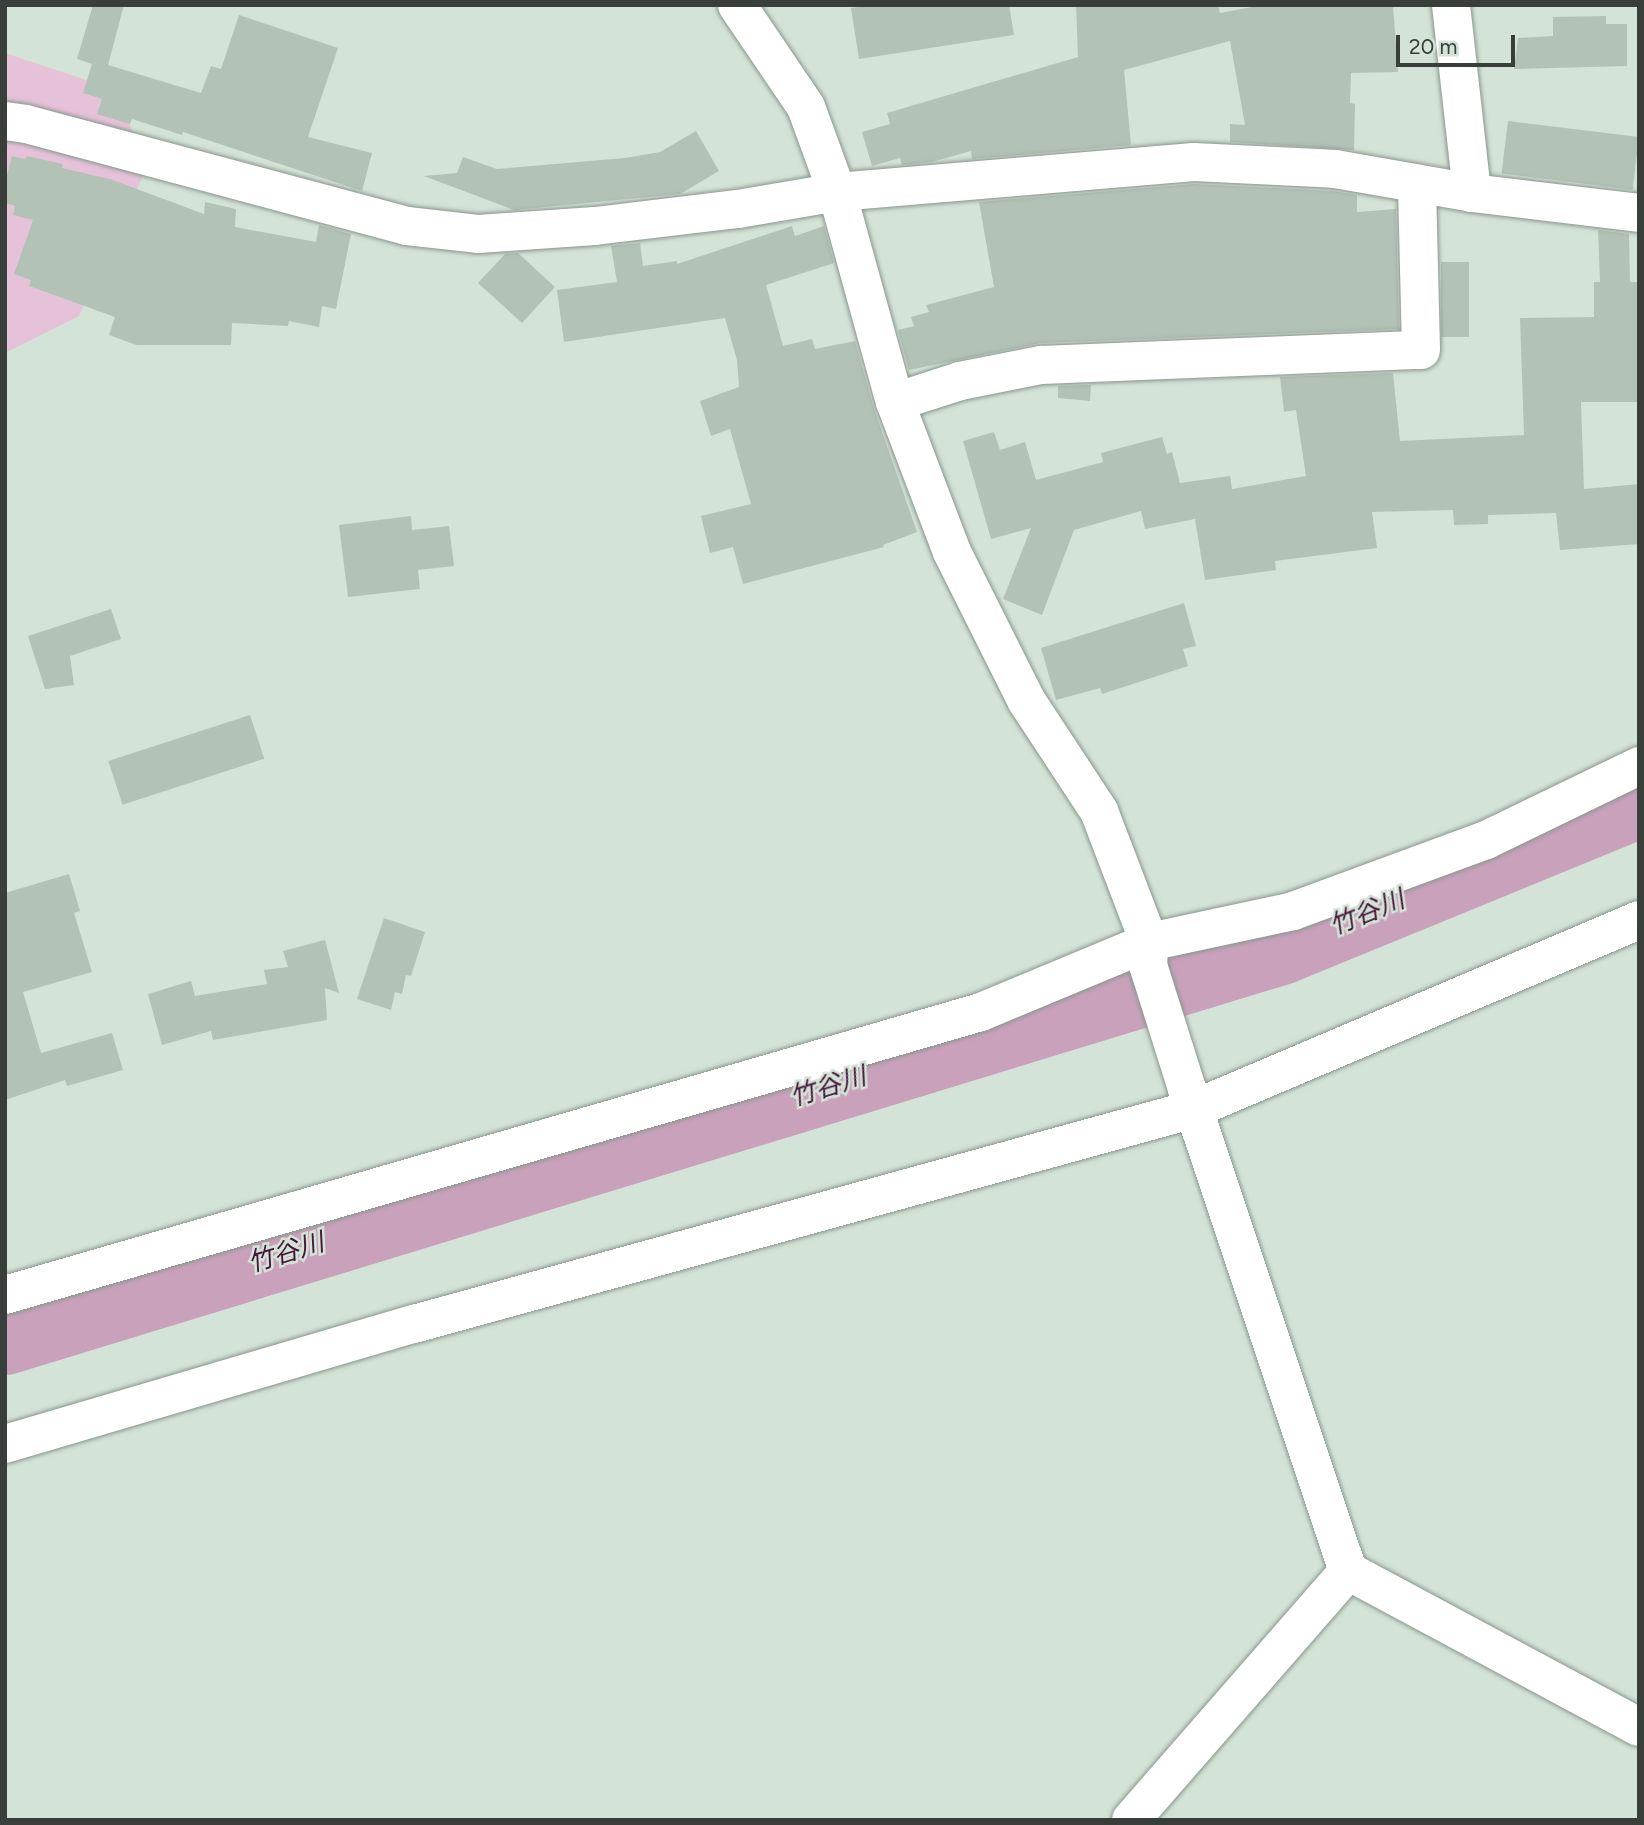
<!DOCTYPE html>
<meta charset="utf-8">
<style>
body{margin:0}
#map{position:relative;width:1644px;height:1825px;overflow:hidden;background:#d4e3d7;font-family:Figtree,"Noto Sans JP",sans-serif}
div>[style]{position:absolute}
[style*='--x']{left:calc(var(--x)*1px);top:calc(var(--y)*1px);width:calc(var(--w)*1px);rotate:calc(var(--a)*1deg)}
.green>*{inset:0;background:#e6c2d9}
.river>*{height:72px;margin:-36px;padding:0 36px;transform-origin:36px;border-radius:36px;background:#c9a1bb}
.building>*{inset:0;background:#b3c2b7;transform-origin:0 0}
.roads{filter:drop-shadow(0 0 2px #88968c) drop-shadow(0 0 2px #88968c)}
.minor>*{height:38px;margin:-19px;padding:0 19px;transform-origin:19px;border-radius:19px;background:#fff}
span{translate:-50% -50%;white-space:nowrap;text-align:center;line-height:1.15;-webkit-text-stroke:5px #d4e3d7;paint-order:stroke}
.water-label{font-size:26px;color:#46163a;font-style:italic}
.frame{position:absolute;inset:0;border:7px solid #383e39;pointer-events:none}
.scale{position:absolute;left:1396px;top:35px;width:119px;height:32px;box-sizing:border-box;border:4px solid #383e39;border-top:0;padding-left:9px;font-size:21px;line-height:24px;white-space:nowrap;color:#383e39;-webkit-text-stroke:5px #d4e3d7;paint-order:stroke}
</style>
<div id="map">
<div class="green">
<i style="clip-path:polygon(5px 53px,120px 91px,144px 174px,79px 316px,5px 353px)"></i>
</div>
<div class="river">
<i style="--x:5;--y:1339;--w:1334;--a:-17"></i>
<i style="--x:1281;--y:949;--w:387;--a:-22.3"></i>
</div>
<div class="building">
<i style="clip-path:polygon(93px 5px,124px 5px,108px 65px,201px 93px,211px 66px,221px 69px,239px 15px,338px 48px,308px 137px,372px 153px,362px 191px,183px 132px,182px 135px,132px 119px,130px 124px,97px 114px,102px 99px,83px 93px,92px 64px,77px 59px)"></i>
<i style="clip-path:polygon(874px 5px,1009px 5px,1014px 35px,859px 59px,851px 8px)"></i>
<i style="clip-path:polygon(1076px 5px,1218px 5px,1220px 13px,1263px 5px,1393px 5px,1398px 72px,1351px 73px,1350px 103px,1355px 104px,1354px 150px,1230px 142px,1230px 124px,1245px 125px,1230px 41px,1124px 70px,1131px 145px,972px 159px,971px 151px,932px 162px,902px 165px,900px 158px,872px 166px,862px 132px,890px 124px,887px 113px,1078px 57px)"></i>
<i style="clip-path:polygon(1606px 16px,1606px 24px,1627px 24px,1627px 66px,1514px 69px,1518px 38px,1553px 36px,1553px 17px)"></i>
<i style="left:1508px;top:121px;width:132px;height:53px;rotate:7deg"></i>
<i style="clip-path:polygon(696px 131px,719px 171px,680px 194px,514px 210px,424px 176px,457px 173px,463px 157px,497px 169px,625px 158px,660px 152px)"></i>
<i style="clip-path:polygon(12px 156px,25px 159px,27px 156px,63px 164px,62px 168px,110px 179px,204px 214px,205px 202px,236px 209px,235px 227px,316px 242px,319px 225px,351px 234px,336px 309px,322px 306px,319px 327px,289px 321px,288px 326px,232px 323px,231px 345px,137px 345px,142px 347px,109px 335px,115px 317px,29px 286px,31px 280px,14px 274px,33px 220px,13px 215px,15px 206px,5px 203px,5px 183px)"></i>
<i style="clip-path:polygon(1194px 184px,1333px 191px,1357px 195px,1357px 212px,1396px 209px,1399px 329px,1040px 343px,909px 370px,898px 330px,914px 326px,911px 317px,929px 312px,926px 305px,994px 287px,979px 202px)"></i>
<i style="clip-path:polygon(792px 226px,795px 236px,824px 226px,834px 263px,766px 285px,783px 346px,812px 339px,815px 349px,855px 341px,874px 409px,917px 532px,883px 545px,884px 547px,743px 584px,733px 547px,710px 553px,701px 516px,751px 504px,730px 429px,711px 436px,700px 401px,739px 387px,737px 360px,725px 318px,564px 342px,557px 290px,617px 282px,611px 246px,640px 243px,643px 266px,677px 261px,677px 264px)"></i>
<i style="clip-path:polygon(1598px 230px,1629px 234px,1630px 282px,1639px 282px,1639px 402px,1581px 402px,1584px 489px,1639px 484px,1639px 544px,1560px 550px,1556px 513px,1488px 515px,1488px 524px,1454px 525px,1453px 510px,1372px 512px,1377px 548px,1275px 561px,1276px 570px,1205px 580px,1195px 519px,1145px 529px,1141px 511px,1074px 530px,1042px 615px,1003px 599px,1031px 528px,991px 539px,963px 441px,994px 432px,1000px 450px,1025px 442px,1036px 480px,1103px 462px,1101px 453px,1162px 437px,1167px 454px,1172px 452px,1180px 483px,1230px 476px,1232px 489px,1306px 476px,1296px 410px,1284px 412px,1280px 377px,1393px 373px,1400px 441px,1524px 435px,1520px 318px,1594px 317px,1594px 282px,1600px 282px)"></i>
<i style="clip-path:polygon(518px 253px,555px 287px,522px 323px,478px 283px,505px 254px)"></i>
<i style="left:1441px;top:262px;width:28px;height:75px"></i>
<i style="clip-path:polygon(1091px 385px,1090px 401px,1058px 398px,1058px 386px)"></i>
<i style="clip-path:polygon(411px 516px,412px 530px,449px 526px,454px 566px,418px 570px,420px 589px,348px 597px,339px 525px)"></i>
<i style="clip-path:polygon(1184px 603px,1196px 646px,1183px 649px,1188px 666px,1102px 694px,1100px 688px,1056px 700px,1041px 648px)"></i>
<i style="clip-path:polygon(111px 609px,121px 639px,70px 656px,74px 685px,45px 689px,28px 636px)"></i>
<i style="left:250px;top:715px;width:46px;height:149px;rotate:72deg"></i>
<i style="clip-path:polygon(69px 874px,80px 911px,74px 913px,92px 972px,23px 992px,41px 1053px,112px 1033px,123px 1070px,67px 1086px,65px 1080px,5px 1100px,5px 893px)"></i>
<i style="clip-path:polygon(384px 918px,425px 932px,411px 976px,406px 975px,402px 994px,395px 992px,391px 1010px,357px 999px)"></i>
<i style="clip-path:polygon(325px 940px,339px 993px,325px 988px,327px 1020px,213px 1040px,211px 1031px,162px 1045px,148px 994px,191px 981px,195px 996px,267px 984px,264px 970px,288px 967px,283px 951px)"></i>
</div>
<div class="roads">
<div class="minor">
<i style="--x:737;--y:5;--w:123;--a:55.9"></i>
<i style="--x:806;--y:107;--w:90;--a:70"></i>
<i style="--x:837;--y:192;--w:218;--a:74.6"></i>
<i style="--x:895;--y:402;--w:160;--a:69.2"></i>
<i style="--x:952;--y:552;--w:165;--a:63.4"></i>
<i style="--x:1026;--y:700;--w:133;--a:56.7"></i>
<i style="--x:1099;--y:811;--w:140;--a:69.1"></i>
<i style="--x:1149;--y:942;--w:23;--a:92"></i>
<i style="--x:1148;--y:965;--w:130;--a:72.5"></i>
<i style="--x:1187;--y:1089;--w:508;--a:71.53"></i>
<i style="--x:1348;--y:1571;--w:330;--a:28.2"></i>
<i style="--x:1451;--y:5;--w:189;--a:83.6"></i>
<i style="--x:5;--y:121;--w:21;--a:8"></i>
<i style="--x:26;--y:124;--w:394;--a:15"></i>
<i style="--x:407;--y:226;--w:71;--a:6.4"></i>
<i style="--x:478;--y:234;--w:117;--a:-3.9"></i>
<i style="--x:595;--y:226;--w:144;--a:-6.8"></i>
<i style="--x:738;--y:209;--w:100;--a:-9.7"></i>
<i style="--x:837;--y:192;--w:358;--a:-4.8"></i>
<i style="--x:1194;--y:162;--w:141;--a:2.8"></i>
<i style="--x:1335;--y:169;--w:139;--a:9.9"></i>
<i style="--x:1472;--y:193;--w:168;--a:6.8"></i>
<i style="--x:895;--y:402;--w:68;--a:-17.9"></i>
<i style="--x:960;--y:381;--w:83;--a:-11.2"></i>
<i style="--x:1041;--y:365;--w:380;--a:-2.3"></i>
<i style="--x:1421;--y:350;--w:166;--a:-91.4"></i>
<i style="--x:5;--y:1295;--w:1016;--a:-16.17"></i>
<i style="--x:981;--y:1012;--w:182;--a:-22.6"></i>
<i style="--x:1149;--y:942;--w:147;--a:-12.1"></i>
<i style="--x:1293;--y:911;--w:206;--a:-20.2"></i>
<i style="--x:1486;--y:840;--w:170;--a:-25.8"></i>
<i style="--x:5;--y:1444;--w:426;--a:-16.4"></i>
<i style="--x:414;--y:1324;--w:809;--a:-15.41"></i>
<i style="--x:1194;--y:1109;--w:483;--a:-23"></i>
<i style="--x:1131;--y:1820;--w:330;--a:-48.9"></i>
</div>
</div>
<div class="water-label">
<span style="left:1367px;top:913px;rotate:-22deg">竹谷川</span>
<span style="left:828px;top:1087px;rotate:-17deg">竹谷川</span>
<span style="left:286px;top:1253px;rotate:-17deg">竹谷川</span>
</div>
<div class="frame"></div>
<div class="scale">20 m</div>
</div>
